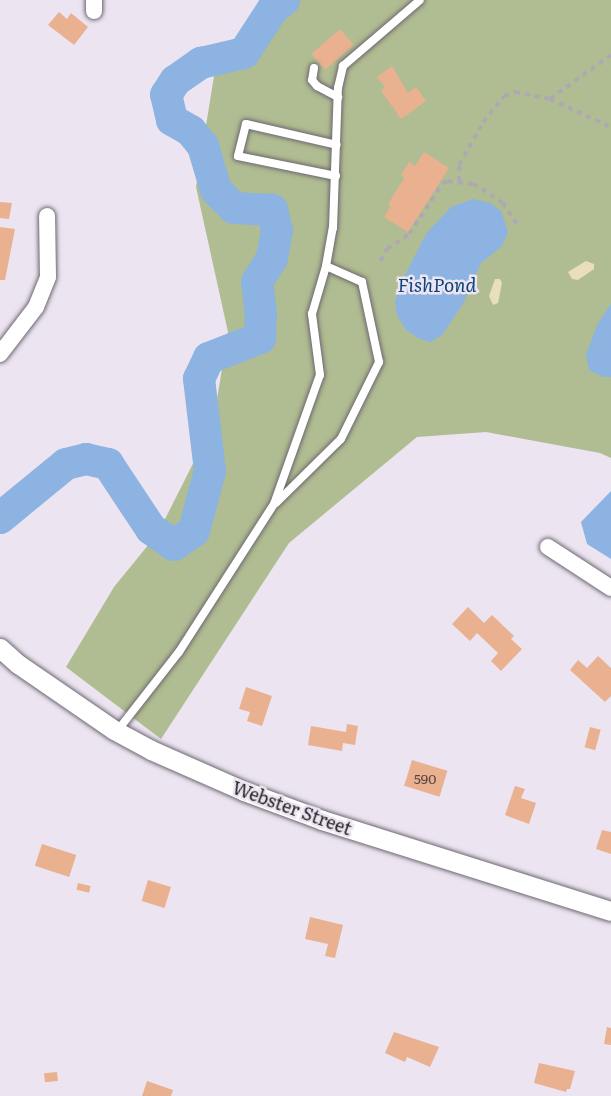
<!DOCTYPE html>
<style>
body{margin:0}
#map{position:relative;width:611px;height:1096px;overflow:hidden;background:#ece5f1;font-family:Literata,serif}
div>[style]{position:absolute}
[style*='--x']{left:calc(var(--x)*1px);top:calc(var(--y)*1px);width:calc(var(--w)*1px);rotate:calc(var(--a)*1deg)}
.green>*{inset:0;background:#b0bc91}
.sand>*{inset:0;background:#e9dfba}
.water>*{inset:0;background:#8cb3e1}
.river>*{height:32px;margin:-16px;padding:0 16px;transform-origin:16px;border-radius:16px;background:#8cb3e1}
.building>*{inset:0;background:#e9b18f;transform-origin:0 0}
.path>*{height:3.5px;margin-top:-1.75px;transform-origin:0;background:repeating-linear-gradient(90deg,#aea8b2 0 5px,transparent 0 10px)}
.roads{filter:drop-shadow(0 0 2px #6e6872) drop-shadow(0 0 2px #6e6872)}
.service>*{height:8px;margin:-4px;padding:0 4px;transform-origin:4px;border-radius:4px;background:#fff}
.minor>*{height:16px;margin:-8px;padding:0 8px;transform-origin:8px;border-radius:8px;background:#fff}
.tertiary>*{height:19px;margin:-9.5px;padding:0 9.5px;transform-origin:9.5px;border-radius:9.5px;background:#fff}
span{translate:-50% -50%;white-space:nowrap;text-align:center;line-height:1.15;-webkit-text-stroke:5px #ece5f1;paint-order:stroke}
.number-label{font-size:14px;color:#584742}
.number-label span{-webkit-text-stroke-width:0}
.street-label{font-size:18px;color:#272428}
.water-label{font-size:19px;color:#0b437b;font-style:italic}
</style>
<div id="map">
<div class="green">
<i style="clip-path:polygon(268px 0,611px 0,611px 458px,600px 453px,486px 432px,417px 437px,289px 543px,161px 739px,66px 667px,114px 587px,158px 533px,213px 424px,228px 332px,196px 187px,215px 70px)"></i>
</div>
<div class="sand">
<i style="clip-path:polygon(586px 261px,594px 264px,594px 269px,578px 280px,572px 279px,568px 272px)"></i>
<i style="clip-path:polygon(495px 279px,500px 279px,502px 283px,498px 303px,493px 305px,489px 296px)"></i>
</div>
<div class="water">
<i style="clip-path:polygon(473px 199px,490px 203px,501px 211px,508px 232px,502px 246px,481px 263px,463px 304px,442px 335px,431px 342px,420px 339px,406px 330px,397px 315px,395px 302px,399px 287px,426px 234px,451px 207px)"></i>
<i style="clip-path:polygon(611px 304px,611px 377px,603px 377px,589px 370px,586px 355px,597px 325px)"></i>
<i style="clip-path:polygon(611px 491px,611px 559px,587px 544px,581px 522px)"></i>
</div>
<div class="river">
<i style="--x:0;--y:518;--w:85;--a:-39.3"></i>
<i style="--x:66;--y:464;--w:21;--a:-14"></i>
<i style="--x:86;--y:459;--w:23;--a:13"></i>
<i style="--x:108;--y:464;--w:78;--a:56.5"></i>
<i style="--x:151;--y:529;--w:28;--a:35"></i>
<i style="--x:174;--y:545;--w:24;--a:-35"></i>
<i style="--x:194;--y:531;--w:62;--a:-75.1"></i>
<i style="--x:210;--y:471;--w:93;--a:-96.8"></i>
<i style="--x:199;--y:379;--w:23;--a:-65"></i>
<i style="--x:209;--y:358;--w:55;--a:-21.4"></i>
<i style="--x:260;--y:338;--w:24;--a:-88"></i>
<i style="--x:261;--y:314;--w:32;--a:-97"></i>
<i style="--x:257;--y:282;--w:28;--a:-58"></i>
<i style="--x:272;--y:258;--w:28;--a:-80"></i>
<i style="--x:277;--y:230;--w:21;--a:-104"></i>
<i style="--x:272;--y:210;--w:38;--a:-177"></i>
<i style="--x:234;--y:208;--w:25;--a:-135"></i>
<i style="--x:216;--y:190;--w:46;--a:-106.5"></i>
<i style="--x:203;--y:146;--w:19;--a:-129"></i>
<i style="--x:191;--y:131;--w:22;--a:-150"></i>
<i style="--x:172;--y:120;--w:26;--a:-103"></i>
<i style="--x:166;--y:95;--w:17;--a:-57"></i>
<i style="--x:175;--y:81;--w:32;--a:-35"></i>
<i style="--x:201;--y:63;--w:44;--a:-13.1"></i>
<i style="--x:244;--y:53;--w:51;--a:-56.9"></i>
<i style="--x:272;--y:10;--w:16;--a:-40"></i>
</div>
<div class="building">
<i style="clip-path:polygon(59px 12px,67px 19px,71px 13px,88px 27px,74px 45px,48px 25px)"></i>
<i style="left:340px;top:29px;width:21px;height:38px;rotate:49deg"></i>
<i style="clip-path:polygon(392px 66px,408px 93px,416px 87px,426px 101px,401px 119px,381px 91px,385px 87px,377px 77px)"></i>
<i style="clip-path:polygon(424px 152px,449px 168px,408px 232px,384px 217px,391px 206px,388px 204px,404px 178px,401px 175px,409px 162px,415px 166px)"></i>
<i style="clip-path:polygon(0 202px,12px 203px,9px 219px,0 218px)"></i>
<i style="clip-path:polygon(0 227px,15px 229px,5px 280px,0 280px)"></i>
<i style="clip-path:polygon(468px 607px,484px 623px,492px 615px,514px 636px,511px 639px,522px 649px,501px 671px,491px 661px,498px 653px,477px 633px,470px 641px,452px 624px)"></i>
<i style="clip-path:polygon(598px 656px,611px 668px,611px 696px,605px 702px,570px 670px,578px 660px,587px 668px)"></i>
<i style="clip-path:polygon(246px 687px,272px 696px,262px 726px,247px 721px,250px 712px,239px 709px)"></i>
<i style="clip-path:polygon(347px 724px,358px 726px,355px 745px,343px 743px,342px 751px,308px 745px,311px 726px,346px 732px)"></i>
<i style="left:590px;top:727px;width:11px;height:21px;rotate:15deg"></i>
<i style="left:412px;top:760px;width:37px;height:27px;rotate:17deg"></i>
<i style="clip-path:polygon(515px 786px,525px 789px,521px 798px,536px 803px,529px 824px,505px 815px)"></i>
<i style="clip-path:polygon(602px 830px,611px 832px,611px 854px,596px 849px)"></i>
<i style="left:42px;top:844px;width:36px;height:23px;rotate:18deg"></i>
<i style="left:148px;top:880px;width:24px;height:22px;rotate:17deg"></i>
<i style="left:78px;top:883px;width:13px;height:7px;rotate:13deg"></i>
<i style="clip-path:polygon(310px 917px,343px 925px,335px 958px,325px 956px,328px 944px,305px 939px)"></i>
<i style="clip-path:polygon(607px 1027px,611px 1028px,611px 1045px,604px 1044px)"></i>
<i style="clip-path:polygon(394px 1032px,439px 1047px,430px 1067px,407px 1057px,405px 1062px,385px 1053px)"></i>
<i style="clip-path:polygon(539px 1063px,575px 1071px,570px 1089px,567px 1089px,566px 1092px,534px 1083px)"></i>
<i style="left:57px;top:1072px;width:9px;height:13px;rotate:84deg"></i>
<i style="clip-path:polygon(147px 1081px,173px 1090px,171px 1096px,142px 1096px)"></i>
</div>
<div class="path">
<i style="--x:550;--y:99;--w:75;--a:-35.8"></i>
<i style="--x:459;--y:181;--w:16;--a:-90"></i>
<i style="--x:459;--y:165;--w:49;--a:-60.8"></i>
<i style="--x:483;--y:122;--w:33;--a:-51"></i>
<i style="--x:504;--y:96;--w:12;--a:-20"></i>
<i style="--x:515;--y:92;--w:36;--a:11"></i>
<i style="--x:550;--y:99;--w:67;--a:24.7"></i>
<i style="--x:380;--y:261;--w:14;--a:-60"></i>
<i style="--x:387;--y:249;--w:27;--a:-34"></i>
<i style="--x:409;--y:234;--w:61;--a:-56.3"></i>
<i style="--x:443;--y:183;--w:5;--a:-22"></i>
<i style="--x:448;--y:181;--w:25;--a:7"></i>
<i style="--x:473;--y:184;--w:10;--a:29"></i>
<i style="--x:482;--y:189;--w:25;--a:34"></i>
<i style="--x:503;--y:203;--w:30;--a:56"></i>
</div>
<div class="roads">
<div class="service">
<i style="--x:314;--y:68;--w:12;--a:99"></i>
<i style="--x:312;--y:80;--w:8;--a:50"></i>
<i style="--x:317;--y:86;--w:24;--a:28"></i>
<i style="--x:336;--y:176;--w:100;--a:-168.5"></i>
<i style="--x:238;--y:156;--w:33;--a:-76"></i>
<i style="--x:246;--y:124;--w:93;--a:13"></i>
<i style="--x:276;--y:503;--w:91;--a:-44.6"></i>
<i style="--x:341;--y:439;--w:86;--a:-63.7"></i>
<i style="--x:379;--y:362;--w:82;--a:-102"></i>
<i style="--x:362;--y:282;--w:39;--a:-156"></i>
<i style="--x:118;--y:730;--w:99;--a:-52"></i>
<i style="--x:179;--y:652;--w:176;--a:-57.3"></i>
<i style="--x:274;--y:504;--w:137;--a:-70.4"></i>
<i style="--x:320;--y:375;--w:62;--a:-97.5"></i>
<i style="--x:312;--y:314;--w:50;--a:-73.7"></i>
<i style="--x:326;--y:266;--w:39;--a:-80"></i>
<i style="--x:333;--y:228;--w:140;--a:-88"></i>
<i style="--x:338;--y:88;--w:23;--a:-77"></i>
<i style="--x:343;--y:66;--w:101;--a:-40.6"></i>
</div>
<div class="minor">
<i style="--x:94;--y:0;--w:11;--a:90"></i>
<i style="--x:0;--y:354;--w:59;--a:-52.5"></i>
<i style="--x:36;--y:307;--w:32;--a:-68"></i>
<i style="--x:48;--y:277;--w:61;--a:-90.9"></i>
<i style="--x:548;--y:547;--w:75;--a:33.1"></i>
</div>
<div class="tertiary">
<i style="--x:0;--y:648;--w:24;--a:42"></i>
<i style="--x:18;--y:664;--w:116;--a:34.5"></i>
<i style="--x:114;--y:730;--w:42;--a:28.4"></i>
<i style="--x:151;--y:750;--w:102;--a:23.8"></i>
<i style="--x:244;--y:791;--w:83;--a:20.4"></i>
<i style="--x:322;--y:820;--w:303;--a:17.5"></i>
</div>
</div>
<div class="number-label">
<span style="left:425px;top:778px">590</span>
</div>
<div class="street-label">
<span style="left:292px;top:808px;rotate:20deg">Webster Street</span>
</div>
<div class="water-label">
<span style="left:437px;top:285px">FishPond</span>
</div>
</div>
